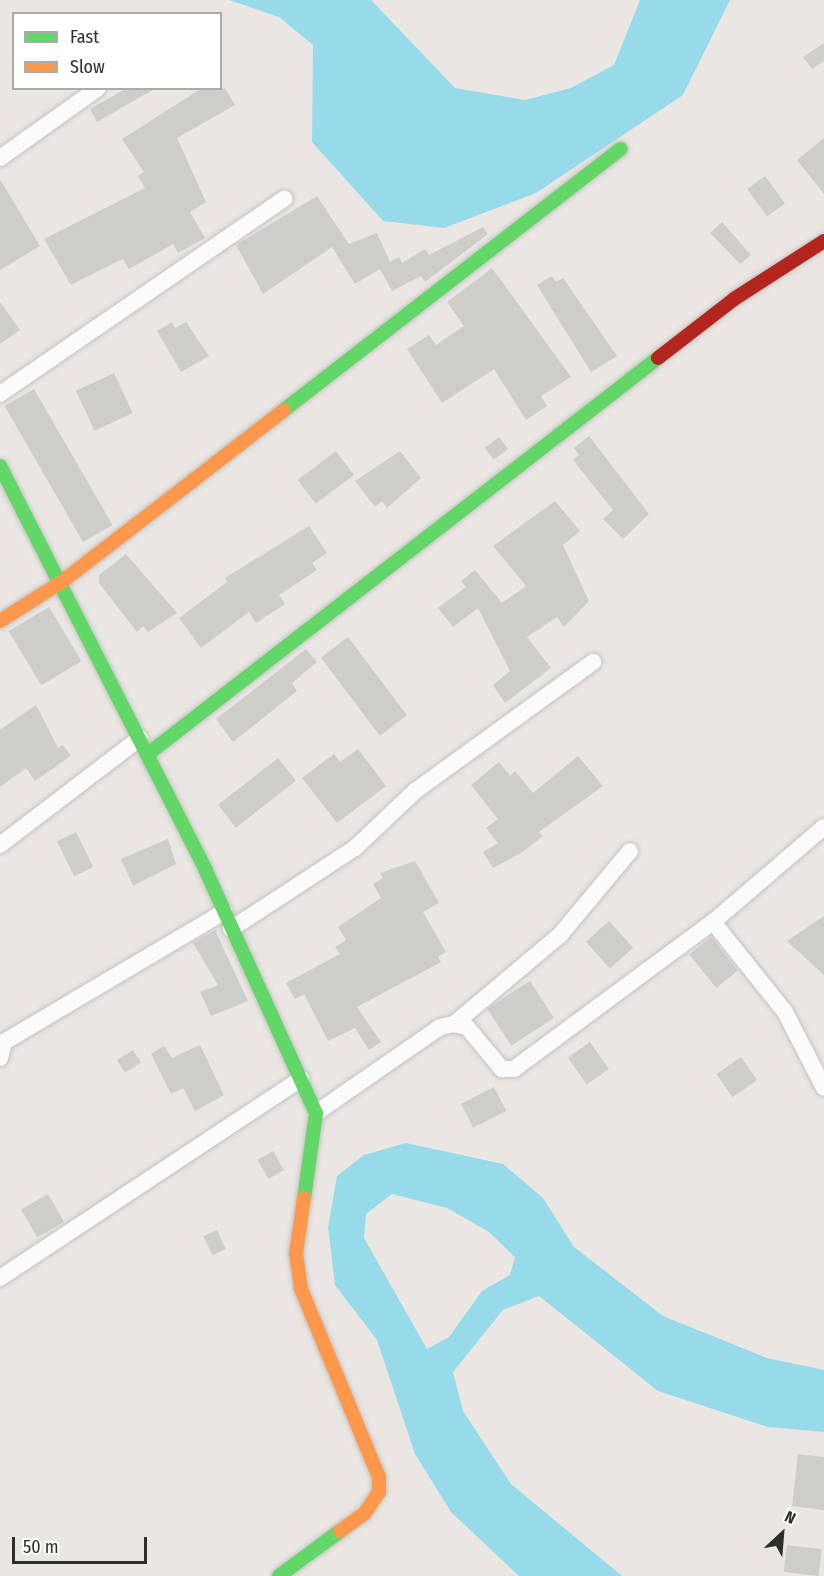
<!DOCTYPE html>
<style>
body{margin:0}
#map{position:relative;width:824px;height:1576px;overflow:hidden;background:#eae7e2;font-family:"Fira Sans Condensed",sans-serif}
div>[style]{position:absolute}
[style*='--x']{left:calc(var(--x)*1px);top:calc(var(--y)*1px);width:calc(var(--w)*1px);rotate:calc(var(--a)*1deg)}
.water>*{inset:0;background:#97dbeb}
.building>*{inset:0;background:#cfcdc9;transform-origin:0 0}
.roads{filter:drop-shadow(0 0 2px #c4c3c3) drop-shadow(0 0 2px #c4c3c3)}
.street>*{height:16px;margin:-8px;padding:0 8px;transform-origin:8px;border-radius:8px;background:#fcfbfb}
.fast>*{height:14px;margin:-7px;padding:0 7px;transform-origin:7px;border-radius:7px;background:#63d668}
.slow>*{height:14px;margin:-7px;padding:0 7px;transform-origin:7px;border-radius:7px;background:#ff974d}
.jam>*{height:14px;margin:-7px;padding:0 7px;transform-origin:7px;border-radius:7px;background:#b3261e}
span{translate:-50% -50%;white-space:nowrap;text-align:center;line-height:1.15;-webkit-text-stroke:5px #fff;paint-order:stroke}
.legend{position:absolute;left:12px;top:12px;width:210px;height:78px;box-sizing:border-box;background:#fff;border:2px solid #ababab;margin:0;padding:8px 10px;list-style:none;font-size:18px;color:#2d2d2d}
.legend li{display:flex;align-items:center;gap:12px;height:30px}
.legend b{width:30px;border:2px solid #ababab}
.north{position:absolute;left:752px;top:1504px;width:60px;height:60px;-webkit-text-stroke:4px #fff;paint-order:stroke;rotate:26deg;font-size:16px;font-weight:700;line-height:24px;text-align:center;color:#2d2d2d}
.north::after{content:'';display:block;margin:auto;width:21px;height:27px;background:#2d2d2d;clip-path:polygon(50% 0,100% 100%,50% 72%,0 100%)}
.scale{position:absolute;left:12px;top:1537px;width:135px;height:27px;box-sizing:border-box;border:3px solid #2d2d2d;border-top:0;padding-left:8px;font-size:18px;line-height:21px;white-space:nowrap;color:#2d2d2d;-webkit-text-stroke:4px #fff;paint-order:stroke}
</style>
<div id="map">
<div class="water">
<i style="clip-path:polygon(229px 0,371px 0,455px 88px,525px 100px,571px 88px,614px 65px,640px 0,730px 0,683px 95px,536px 193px,444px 228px,383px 221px,312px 142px,313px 45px,279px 17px)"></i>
<i style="clip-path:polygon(evenodd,406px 1143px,503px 1164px,543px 1198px,574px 1247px,663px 1316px,767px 1358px,824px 1370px,824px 1432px,768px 1427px,658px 1391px,539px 1296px,503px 1310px,453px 1372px,463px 1411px,511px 1484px,622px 1576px,519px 1576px,451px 1512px,415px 1454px,377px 1340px,335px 1285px,328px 1227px,337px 1176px,364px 1155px,406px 1143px,392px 1194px,447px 1208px,489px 1232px,515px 1257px,510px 1275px,482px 1291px,449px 1337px,427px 1349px,364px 1238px,366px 1214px,392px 1194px)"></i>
</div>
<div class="building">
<i style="clip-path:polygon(824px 43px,824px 61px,812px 69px,803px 57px)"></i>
<i style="clip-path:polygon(127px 88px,156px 88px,97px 122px,90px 109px)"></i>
<i style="clip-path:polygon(202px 88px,225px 88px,235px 105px,177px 138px,206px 202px,190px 212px,205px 238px,178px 253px,173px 244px,129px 269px,123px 259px,71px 285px,44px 239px,145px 188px,138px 176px,144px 172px,122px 139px)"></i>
<i style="clip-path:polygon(824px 138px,824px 194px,797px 160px)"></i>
<i style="left:765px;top:176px;width:34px;height:22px;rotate:54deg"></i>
<i style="clip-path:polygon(0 179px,40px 246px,0 270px)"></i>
<i style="clip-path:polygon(317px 196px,349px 244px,377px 233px,390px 262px,399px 257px,402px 263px,425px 249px,429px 255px,483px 227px,488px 234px,425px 282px,421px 276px,392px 291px,380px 269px,355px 284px,332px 247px,263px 294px,236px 245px)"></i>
<i style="clip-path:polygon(722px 222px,751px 255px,740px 264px,710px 233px)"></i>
<i style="clip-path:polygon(492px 268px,571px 377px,541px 396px,547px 406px,526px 420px,494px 369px,442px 403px,407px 349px,429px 335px,436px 345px,464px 326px,447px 302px)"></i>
<i style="clip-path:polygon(552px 276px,556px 282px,563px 278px,617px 356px,591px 372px,537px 285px)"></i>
<i style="clip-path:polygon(0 302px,20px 330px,0 344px)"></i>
<i style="clip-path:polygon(172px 322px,175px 328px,186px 322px,209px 356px,181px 372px,157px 331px)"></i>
<i style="left:114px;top:373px;width:44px;height:42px;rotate:65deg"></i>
<i style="left:34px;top:389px;width:157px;height:34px;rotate:60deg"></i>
<i style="clip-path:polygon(589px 436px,649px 514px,623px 539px,603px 519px,613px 510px,573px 460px,579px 455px,574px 448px)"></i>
<i style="left:499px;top:437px;width:15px;height:18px;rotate:53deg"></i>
<i style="left:336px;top:451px;width:30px;height:48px;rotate:53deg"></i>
<i style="clip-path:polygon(400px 451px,421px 478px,387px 508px,382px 501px,375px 507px,355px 481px)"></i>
<i style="clip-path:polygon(555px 501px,580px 531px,563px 545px,589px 601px,564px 627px,557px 617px,527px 637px,551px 668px,505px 703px,493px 685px,510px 671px,478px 608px,453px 627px,438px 608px,466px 587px,461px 581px,475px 570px,502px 603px,526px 586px,493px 546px)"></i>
<i style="clip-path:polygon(309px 526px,327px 553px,312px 563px,317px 570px,279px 595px,285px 604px,256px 623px,249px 612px,201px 648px,179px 618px,227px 582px,225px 578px)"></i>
<i style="clip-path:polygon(126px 554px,177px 613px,148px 632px,143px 626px,137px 632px,99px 583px,99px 575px)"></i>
<i style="left:49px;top:607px;width:63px;height:47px;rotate:59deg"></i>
<i style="left:348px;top:637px;width:98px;height:34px;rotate:53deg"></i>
<i style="clip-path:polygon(306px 649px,317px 662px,292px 683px,297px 691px,233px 742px,216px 719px)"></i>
<i style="clip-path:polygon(36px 705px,58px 748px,63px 745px,71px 756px,35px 781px,26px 768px,0 787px,0 730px)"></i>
<i style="clip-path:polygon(358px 749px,386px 786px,337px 823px,302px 778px,334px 754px,340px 762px)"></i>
<i style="clip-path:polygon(578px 756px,603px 786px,539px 832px,543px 836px,521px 853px,493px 868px,483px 852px,498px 843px,486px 828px,498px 819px,471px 785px,499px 762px,510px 776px,515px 771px,533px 793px)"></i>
<i style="left:278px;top:758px;width:29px;height:76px;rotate:52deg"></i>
<i style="left:76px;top:832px;width:39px;height:21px;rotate:64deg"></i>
<i style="clip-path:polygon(168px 839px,176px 864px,133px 886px,121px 859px)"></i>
<i style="clip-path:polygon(415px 861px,439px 903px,423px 912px,446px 952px,438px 957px,441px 962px,357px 1007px,381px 1042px,369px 1050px,355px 1028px,328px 1041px,304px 994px,295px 999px,286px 983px,340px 954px,335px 947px,346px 940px,338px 927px,381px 898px,373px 884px,383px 878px,380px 873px)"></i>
<i style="clip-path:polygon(824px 916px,824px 975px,787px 941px)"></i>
<i style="left:609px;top:921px;width:36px;height:31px;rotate:48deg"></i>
<i style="clip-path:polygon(215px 930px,248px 1001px,211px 1016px,200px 992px,218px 985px,193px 943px)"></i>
<i style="left:711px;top:937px;width:43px;height:28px;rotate:51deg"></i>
<i style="left:530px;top:981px;width:44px;height:51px;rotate:57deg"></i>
<i style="left:590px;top:1042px;width:33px;height:27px;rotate:55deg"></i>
<i style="clip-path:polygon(200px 1045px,224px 1095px,195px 1111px,183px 1088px,171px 1094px,151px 1054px,164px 1046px,172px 1058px)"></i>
<i style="left:133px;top:1050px;width:15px;height:19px;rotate:58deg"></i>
<i style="left:741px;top:1057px;width:28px;height:30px;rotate:55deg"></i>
<i style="left:494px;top:1087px;width:27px;height:37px;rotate:63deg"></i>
<i style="left:273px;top:1151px;width:22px;height:18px;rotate:60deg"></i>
<i style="left:48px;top:1194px;width:32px;height:31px;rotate:60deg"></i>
<i style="left:217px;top:1230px;width:21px;height:15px;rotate:65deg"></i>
<i style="clip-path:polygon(798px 1454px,824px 1457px,824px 1510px,792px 1506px)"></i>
<i style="left:787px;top:1545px;width:35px;height:27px;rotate:7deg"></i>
</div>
<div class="roads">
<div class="street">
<i style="--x:0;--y:158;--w:120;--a:-35.5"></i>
<i style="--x:0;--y:394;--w:345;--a:-34.5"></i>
<i style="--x:0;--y:845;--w:176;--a:-37.4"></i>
<i style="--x:713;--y:922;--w:146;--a:-40.6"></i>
<i style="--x:231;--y:929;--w:148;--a:-33.2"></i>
<i style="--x:355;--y:848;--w:83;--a:-43.5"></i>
<i style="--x:415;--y:791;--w:220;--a:-35.9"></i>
<i style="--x:454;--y:1024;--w:138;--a:-40"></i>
<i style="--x:560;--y:935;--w:109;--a:-50.2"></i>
<i style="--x:0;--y:1058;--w:16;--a:-76"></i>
<i style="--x:4;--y:1042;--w:256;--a:-30.6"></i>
<i style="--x:316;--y:1113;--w:151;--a:-34.7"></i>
<i style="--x:440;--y:1027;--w:14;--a:-12"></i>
<i style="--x:454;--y:1024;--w:13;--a:13"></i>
<i style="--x:467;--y:1027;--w:55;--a:50.2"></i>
<i style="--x:502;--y:1069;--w:12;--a:0"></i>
<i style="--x:514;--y:1069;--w:247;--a:-36.5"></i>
<i style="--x:713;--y:922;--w:115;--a:51.3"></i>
<i style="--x:785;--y:1012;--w:85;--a:62.8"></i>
<i style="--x:0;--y:1278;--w:361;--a:-33.5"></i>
</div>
<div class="fast">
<i style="--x:284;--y:410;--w:426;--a:-37.8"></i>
<i style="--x:0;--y:466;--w:454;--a:63"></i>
<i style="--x:206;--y:871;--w:266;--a:65.6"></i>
<i style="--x:316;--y:1113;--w:86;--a:98"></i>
<i style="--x:148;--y:754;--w:646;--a:-37.83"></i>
<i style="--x:279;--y:1576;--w:76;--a:-36.4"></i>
</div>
<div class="slow">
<i style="--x:0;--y:621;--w:75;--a:-32.4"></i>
<i style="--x:63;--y:581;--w:279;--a:-37.7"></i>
<i style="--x:304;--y:1198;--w:56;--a:98.3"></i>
<i style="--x:296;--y:1253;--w:36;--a:82"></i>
<i style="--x:301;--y:1289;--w:204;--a:67.5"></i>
<i style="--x:379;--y:1477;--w:15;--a:90"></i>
<i style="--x:379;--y:1492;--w:25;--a:124"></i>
<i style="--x:365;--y:1513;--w:31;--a:144"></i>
</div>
<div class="jam">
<i style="--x:658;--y:358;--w:96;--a:-37.8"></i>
<i style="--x:734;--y:299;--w:107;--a:-32.8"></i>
</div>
</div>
<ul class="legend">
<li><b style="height:8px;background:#63d668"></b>Fast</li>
<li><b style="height:8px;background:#ff974d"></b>Slow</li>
</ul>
<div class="north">N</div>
<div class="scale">50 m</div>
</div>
